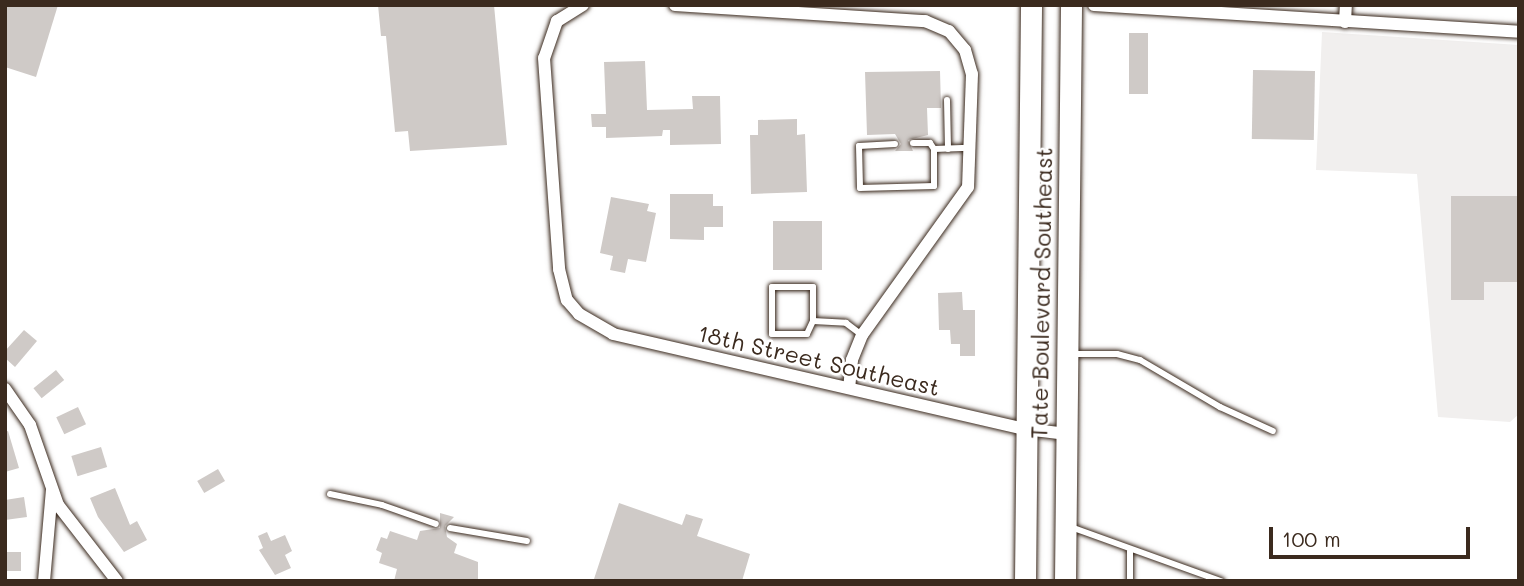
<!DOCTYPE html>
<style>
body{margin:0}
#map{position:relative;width:1524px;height:586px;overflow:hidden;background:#fff;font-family:Mali,sans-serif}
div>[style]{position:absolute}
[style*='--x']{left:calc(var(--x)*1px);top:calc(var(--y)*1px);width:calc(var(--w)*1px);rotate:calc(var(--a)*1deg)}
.built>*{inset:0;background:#f1efee}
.building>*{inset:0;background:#cfcac7;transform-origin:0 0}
.roads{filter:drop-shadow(0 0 2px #3b2a1e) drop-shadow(0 0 2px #3b2a1e)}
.service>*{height:6px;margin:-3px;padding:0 3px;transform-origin:3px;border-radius:3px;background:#fff}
.minor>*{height:12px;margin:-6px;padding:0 6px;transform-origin:6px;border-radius:6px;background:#fff}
.primary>*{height:21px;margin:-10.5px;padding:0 10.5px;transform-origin:10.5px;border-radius:10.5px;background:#fff}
span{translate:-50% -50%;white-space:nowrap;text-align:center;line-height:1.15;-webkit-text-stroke:5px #fff;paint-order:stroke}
.street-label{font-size:23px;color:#3b2a1e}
.frame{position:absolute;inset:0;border:7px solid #3b2a1e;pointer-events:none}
.scale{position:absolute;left:1269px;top:527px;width:201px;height:32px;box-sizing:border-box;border:4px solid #3b2a1e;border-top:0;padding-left:9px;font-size:21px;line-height:24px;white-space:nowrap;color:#3b2a1e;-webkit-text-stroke:5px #fff;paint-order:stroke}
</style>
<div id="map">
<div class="built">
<i style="clip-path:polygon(1322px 32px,1519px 45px,1519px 414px,1510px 422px,1438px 417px,1417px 174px,1316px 170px)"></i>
</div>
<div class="building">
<i style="clip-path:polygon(5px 5px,58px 5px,36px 77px,5px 67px)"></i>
<i style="clip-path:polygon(378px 5px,494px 5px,507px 145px,410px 151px,408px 131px,395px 132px,386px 36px,381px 36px)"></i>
<i style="left:1129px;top:33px;width:19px;height:61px"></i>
<i style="clip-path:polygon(645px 61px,647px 110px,693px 109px,692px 96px,720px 96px,721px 144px,670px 145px,670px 130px,663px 130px,662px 136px,606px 138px,606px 127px,592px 127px,591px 114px,606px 114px,604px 62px)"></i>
<i style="left:1253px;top:70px;width:62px;height:69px;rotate:1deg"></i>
<i style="clip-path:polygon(940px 71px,941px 108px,927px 108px,928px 135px,908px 140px,913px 151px,895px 151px,901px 144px,895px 134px,867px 135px,865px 72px)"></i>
<i style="clip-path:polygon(797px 119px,797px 135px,805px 134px,807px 192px,751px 194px,750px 135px,758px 135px,758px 120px)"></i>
<i style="clip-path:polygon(670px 194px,713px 194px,713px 206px,723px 206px,723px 227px,704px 227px,704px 240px,670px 239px)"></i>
<i style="clip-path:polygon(1451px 196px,1519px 196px,1519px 282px,1484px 282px,1484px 300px,1451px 300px)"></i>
<i style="clip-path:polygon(611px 197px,649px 204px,647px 211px,656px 213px,646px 262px,628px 259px,625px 273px,610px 270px,613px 256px,600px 253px)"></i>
<i style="left:773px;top:221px;width:49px;height:49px"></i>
<i style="clip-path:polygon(962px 292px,963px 310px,975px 310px,975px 356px,960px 356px,960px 344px,951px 344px,950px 330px,939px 330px,938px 293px)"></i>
<i style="clip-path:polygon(24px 330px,37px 341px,15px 367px,5px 358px,5px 351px)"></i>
<i style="left:56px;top:370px;width:13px;height:29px;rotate:51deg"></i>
<i style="left:78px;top:407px;width:19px;height:24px;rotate:65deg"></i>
<i style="clip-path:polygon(8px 431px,19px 468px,5px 472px,5px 432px)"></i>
<i style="left:101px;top:447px;width:21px;height:31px;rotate:73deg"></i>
<i style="left:218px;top:469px;width:14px;height:24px;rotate:60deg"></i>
<i style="clip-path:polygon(115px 488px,130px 525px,137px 521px,147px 540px,124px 552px,98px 517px,90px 498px)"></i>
<i style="clip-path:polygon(24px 497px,27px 517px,5px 520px,5px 500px)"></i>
<i style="clip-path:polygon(619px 503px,682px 525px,686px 514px,703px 519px,697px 536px,750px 554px,742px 581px,594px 579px)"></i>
<i style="clip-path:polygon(440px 513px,454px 517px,445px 526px,447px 537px,457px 544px,454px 553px,478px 562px,478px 581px,394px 581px,397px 569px,379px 563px,382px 553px,376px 550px,381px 537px,387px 539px,390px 531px,417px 540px,420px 531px,440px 528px)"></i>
<i style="clip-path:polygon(267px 532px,271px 541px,285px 535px,292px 551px,285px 555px,291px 568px,275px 575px,259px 550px,263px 548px,258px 536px)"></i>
<i style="left:5px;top:552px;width:16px;height:19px"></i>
</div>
<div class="roads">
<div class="service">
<i style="--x:947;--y:100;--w:49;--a:88.8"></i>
<i style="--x:913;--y:143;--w:17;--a:0"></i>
<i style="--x:930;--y:143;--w:7;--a:56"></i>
<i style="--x:895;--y:144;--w:36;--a:177"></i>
<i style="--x:859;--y:146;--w:42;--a:88.6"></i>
<i style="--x:860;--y:188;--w:74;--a:-1.5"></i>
<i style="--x:934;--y:186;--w:37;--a:-90"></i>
<i style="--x:934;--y:149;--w:35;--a:-2"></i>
<i style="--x:772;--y:287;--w:41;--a:0"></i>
<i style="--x:813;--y:287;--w:34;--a:90"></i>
<i style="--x:813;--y:321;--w:14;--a:115"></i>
<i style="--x:807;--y:334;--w:35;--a:180"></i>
<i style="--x:772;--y:334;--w:47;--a:-90"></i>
<i style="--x:813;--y:321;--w:33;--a:3"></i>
<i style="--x:846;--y:323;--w:20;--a:37"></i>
<i style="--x:1070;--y:354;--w:47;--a:0"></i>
<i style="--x:1117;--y:354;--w:24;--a:15"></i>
<i style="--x:1140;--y:360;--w:93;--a:30.4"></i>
<i style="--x:1220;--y:407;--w:58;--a:24.4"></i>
<i style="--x:330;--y:494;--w:53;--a:11.9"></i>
<i style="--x:382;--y:505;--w:57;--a:19.4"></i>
<i style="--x:1068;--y:526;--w:163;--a:19.8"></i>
<i style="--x:450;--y:528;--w:78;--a:9.6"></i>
<i style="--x:1130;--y:581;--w:30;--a:-90"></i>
</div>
<div class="minor">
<i style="--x:583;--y:5;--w:31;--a:148"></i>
<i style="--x:557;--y:21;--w:39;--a:109"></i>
<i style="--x:544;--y:58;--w:212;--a:85.9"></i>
<i style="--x:559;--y:269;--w:32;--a:76"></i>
<i style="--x:567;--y:300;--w:18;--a:49"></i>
<i style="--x:579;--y:314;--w:39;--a:30"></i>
<i style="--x:613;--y:334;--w:424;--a:13"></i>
<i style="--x:1026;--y:429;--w:39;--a:7"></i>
<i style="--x:675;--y:5;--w:251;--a:3.7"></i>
<i style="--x:925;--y:21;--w:26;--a:23"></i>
<i style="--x:949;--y:31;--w:25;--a:50"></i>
<i style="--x:965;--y:50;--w:25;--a:74"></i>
<i style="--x:972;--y:74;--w:113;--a:92"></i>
<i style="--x:968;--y:187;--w:182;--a:125.6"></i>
<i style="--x:862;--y:335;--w:27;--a:112"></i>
<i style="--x:852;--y:360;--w:28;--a:96"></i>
<i style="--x:1094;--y:5;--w:426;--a:3.6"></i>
<i style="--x:1345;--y:22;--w:17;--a:-87"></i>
<i style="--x:5;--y:389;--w:44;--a:55.2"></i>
<i style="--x:30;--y:425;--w:85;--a:70.7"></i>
<i style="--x:58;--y:505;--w:96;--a:52.2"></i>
<i style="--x:44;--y:581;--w:91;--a:-85"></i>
</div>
<div class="primary">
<i style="--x:1025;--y:581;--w:576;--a:-89.4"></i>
<i style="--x:1065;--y:581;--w:576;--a:-89.4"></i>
</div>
</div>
<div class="street-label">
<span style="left:1041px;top:293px;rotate:-89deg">Tate Boulevard Southeast</span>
<span style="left:819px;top:360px;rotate:13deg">18th Street Southeast</span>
</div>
<div class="frame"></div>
<div class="scale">100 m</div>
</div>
